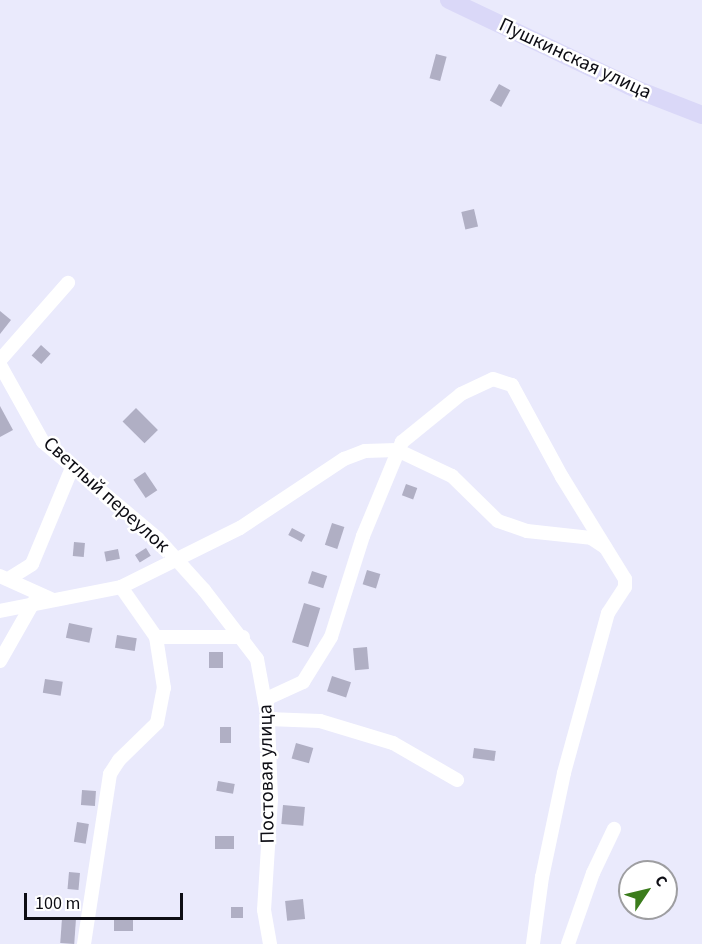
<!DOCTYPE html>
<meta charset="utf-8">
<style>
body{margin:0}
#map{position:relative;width:702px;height:944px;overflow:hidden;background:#eaeafc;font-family:"Source Sans 3",sans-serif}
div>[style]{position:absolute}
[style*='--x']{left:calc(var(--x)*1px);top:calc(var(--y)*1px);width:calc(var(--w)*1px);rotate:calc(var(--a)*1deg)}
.building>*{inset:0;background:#b0afc4;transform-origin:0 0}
.minor>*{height:14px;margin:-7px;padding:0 7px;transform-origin:7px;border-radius:7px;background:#fff}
.major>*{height:18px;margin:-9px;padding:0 9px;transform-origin:9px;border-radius:9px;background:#dad8f8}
span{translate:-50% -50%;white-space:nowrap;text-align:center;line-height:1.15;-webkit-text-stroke:5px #fff;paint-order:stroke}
.street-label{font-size:20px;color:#0d0d14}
.north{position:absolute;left:618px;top:860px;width:60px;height:60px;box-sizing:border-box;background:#fff;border:2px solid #9e9ea1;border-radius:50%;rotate:55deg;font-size:16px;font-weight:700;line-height:24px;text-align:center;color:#0d0d14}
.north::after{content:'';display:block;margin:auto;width:21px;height:27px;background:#3b7c1c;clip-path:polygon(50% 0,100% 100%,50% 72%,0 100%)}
.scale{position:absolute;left:24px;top:893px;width:159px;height:27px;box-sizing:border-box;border:3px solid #0d0d14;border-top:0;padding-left:8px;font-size:18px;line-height:21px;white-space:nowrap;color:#0d0d14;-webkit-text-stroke:4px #fff;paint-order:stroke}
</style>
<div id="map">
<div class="building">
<i style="left:436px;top:54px;width:11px;height:25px;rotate:15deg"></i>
<i style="left:499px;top:84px;width:13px;height:19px;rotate:29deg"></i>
<i style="left:474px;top:209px;width:18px;height:13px;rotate:77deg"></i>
<i style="clip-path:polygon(0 311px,11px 320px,0 334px)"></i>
<i style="left:41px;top:345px;width:13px;height:14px;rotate:42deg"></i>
<i style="clip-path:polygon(0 406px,13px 430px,0 437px)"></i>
<i style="left:136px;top:408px;width:31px;height:19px;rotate:45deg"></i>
<i style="left:145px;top:472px;width:22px;height:14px;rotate:56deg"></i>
<i style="left:406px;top:484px;width:12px;height:12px;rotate:20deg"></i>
<i style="left:332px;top:523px;width:13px;height:23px;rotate:18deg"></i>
<i style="left:292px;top:528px;width:15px;height:8px;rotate:28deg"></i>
<i style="left:74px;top:542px;width:11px;height:14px;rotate:5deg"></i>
<i style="left:146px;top:548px;width:9px;height:13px;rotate:58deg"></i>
<i style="left:118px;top:549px;width:10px;height:14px;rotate:79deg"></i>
<i style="left:367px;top:570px;width:14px;height:15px;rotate:17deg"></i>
<i style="left:312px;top:571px;width:16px;height:13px;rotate:18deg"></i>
<i style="left:304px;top:603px;width:17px;height:41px;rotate:17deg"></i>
<i style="left:69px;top:623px;width:24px;height:15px;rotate:12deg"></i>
<i style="left:117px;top:635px;width:20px;height:13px;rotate:9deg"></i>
<i style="left:367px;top:647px;width:22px;height:14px;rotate:85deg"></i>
<i style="left:209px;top:652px;width:14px;height:16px"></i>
<i style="left:332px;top:676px;width:20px;height:16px;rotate:18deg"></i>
<i style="left:45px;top:679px;width:18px;height:14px;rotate:9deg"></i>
<i style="left:220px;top:727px;width:11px;height:16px"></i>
<i style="left:296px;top:743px;width:18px;height:16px;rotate:16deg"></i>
<i style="left:474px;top:748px;width:22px;height:10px;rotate:8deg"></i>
<i style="left:218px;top:781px;width:17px;height:10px;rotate:10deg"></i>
<i style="left:82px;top:790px;width:14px;height:15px;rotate:4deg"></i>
<i style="left:283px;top:805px;width:22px;height:19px;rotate:5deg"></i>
<i style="left:77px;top:822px;width:12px;height:20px;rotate:9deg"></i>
<i style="left:215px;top:836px;width:19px;height:13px"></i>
<i style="left:69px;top:872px;width:11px;height:17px;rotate:5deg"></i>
<i style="left:303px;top:899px;width:20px;height:18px;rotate:84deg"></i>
<i style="left:231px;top:907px;width:12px;height:11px"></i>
<i style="left:62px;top:918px;width:14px;height:25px;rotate:4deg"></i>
<i style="left:114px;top:918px;width:19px;height:13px"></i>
</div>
<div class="minor">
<i style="--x:0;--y:360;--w:103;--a:-48.6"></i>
<i style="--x:0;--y:365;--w:88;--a:60.8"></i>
<i style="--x:43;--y:442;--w:150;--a:40.1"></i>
<i style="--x:158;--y:539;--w:69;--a:48"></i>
<i style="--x:204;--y:590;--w:87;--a:52.5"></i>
<i style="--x:257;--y:659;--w:61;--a:79.6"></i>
<i style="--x:268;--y:719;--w:80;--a:87.9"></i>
<i style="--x:271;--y:799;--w:111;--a:93.6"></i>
<i style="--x:264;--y:910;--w:35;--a:80"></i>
<i style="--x:0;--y:576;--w:58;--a:24.4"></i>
<i style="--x:10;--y:578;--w:26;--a:-32"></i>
<i style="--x:32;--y:564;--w:104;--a:-67.4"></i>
<i style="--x:0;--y:611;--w:123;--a:-11.2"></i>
<i style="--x:121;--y:587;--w:133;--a:-26.4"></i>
<i style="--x:240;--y:528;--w:125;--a:-33.6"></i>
<i style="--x:344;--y:459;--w:22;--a:-21"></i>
<i style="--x:365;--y:451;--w:32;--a:-2"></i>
<i style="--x:397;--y:450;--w:61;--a:25.3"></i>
<i style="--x:452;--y:476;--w:64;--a:44.4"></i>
<i style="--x:498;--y:521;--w:31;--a:19"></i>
<i style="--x:527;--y:531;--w:64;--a:6.2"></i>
<i style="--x:591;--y:538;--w:17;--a:33"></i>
<i style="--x:156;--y:637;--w:87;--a:0"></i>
<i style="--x:0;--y:661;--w:67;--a:-60.4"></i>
<i style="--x:266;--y:699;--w:41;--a:-24.7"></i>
<i style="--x:303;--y:682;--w:53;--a:-58.1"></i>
<i style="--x:331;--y:637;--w:106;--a:-72.4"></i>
<i style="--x:363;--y:536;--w:102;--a:-67.5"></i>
<i style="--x:402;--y:442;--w:76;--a:-39.1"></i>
<i style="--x:461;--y:394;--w:35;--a:-25"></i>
<i style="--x:493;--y:379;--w:20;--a:18"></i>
<i style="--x:512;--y:385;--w:105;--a:61.5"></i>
<i style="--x:562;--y:477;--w:120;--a:58.3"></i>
<i style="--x:625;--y:579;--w:8;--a:90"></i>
<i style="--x:625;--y:587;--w:31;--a:123"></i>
<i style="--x:608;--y:613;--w:166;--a:105.4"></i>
<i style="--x:564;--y:773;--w:106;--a:101.9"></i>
<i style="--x:542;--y:877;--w:68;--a:97.7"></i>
<i style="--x:268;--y:719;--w:52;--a:2.2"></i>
<i style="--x:320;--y:721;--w:76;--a:16.8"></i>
<i style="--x:393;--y:743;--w:74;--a:30"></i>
<i style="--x:84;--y:944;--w:172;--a:-81.3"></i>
<i style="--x:110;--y:774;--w:17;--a:-57"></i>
<i style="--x:119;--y:760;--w:53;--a:-44.2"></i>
<i style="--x:157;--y:723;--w:36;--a:-79"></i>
<i style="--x:164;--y:688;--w:52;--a:-98.9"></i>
<i style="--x:156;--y:637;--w:61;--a:-125"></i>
<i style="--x:568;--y:944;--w:75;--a:-70.6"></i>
<i style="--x:593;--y:873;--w:49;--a:-64.5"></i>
</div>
<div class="major">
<i style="--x:449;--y:0;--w:209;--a:25.5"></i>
<i style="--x:638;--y:90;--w:69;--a:21.3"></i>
</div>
<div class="street-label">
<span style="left:575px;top:59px;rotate:25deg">Пушкинская улица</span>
<span style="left:106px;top:495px;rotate:42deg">Светлый переулок</span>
<span style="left:267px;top:774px;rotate:-91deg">Постовая улица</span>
</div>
<div class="north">С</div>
<div class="scale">100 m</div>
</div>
